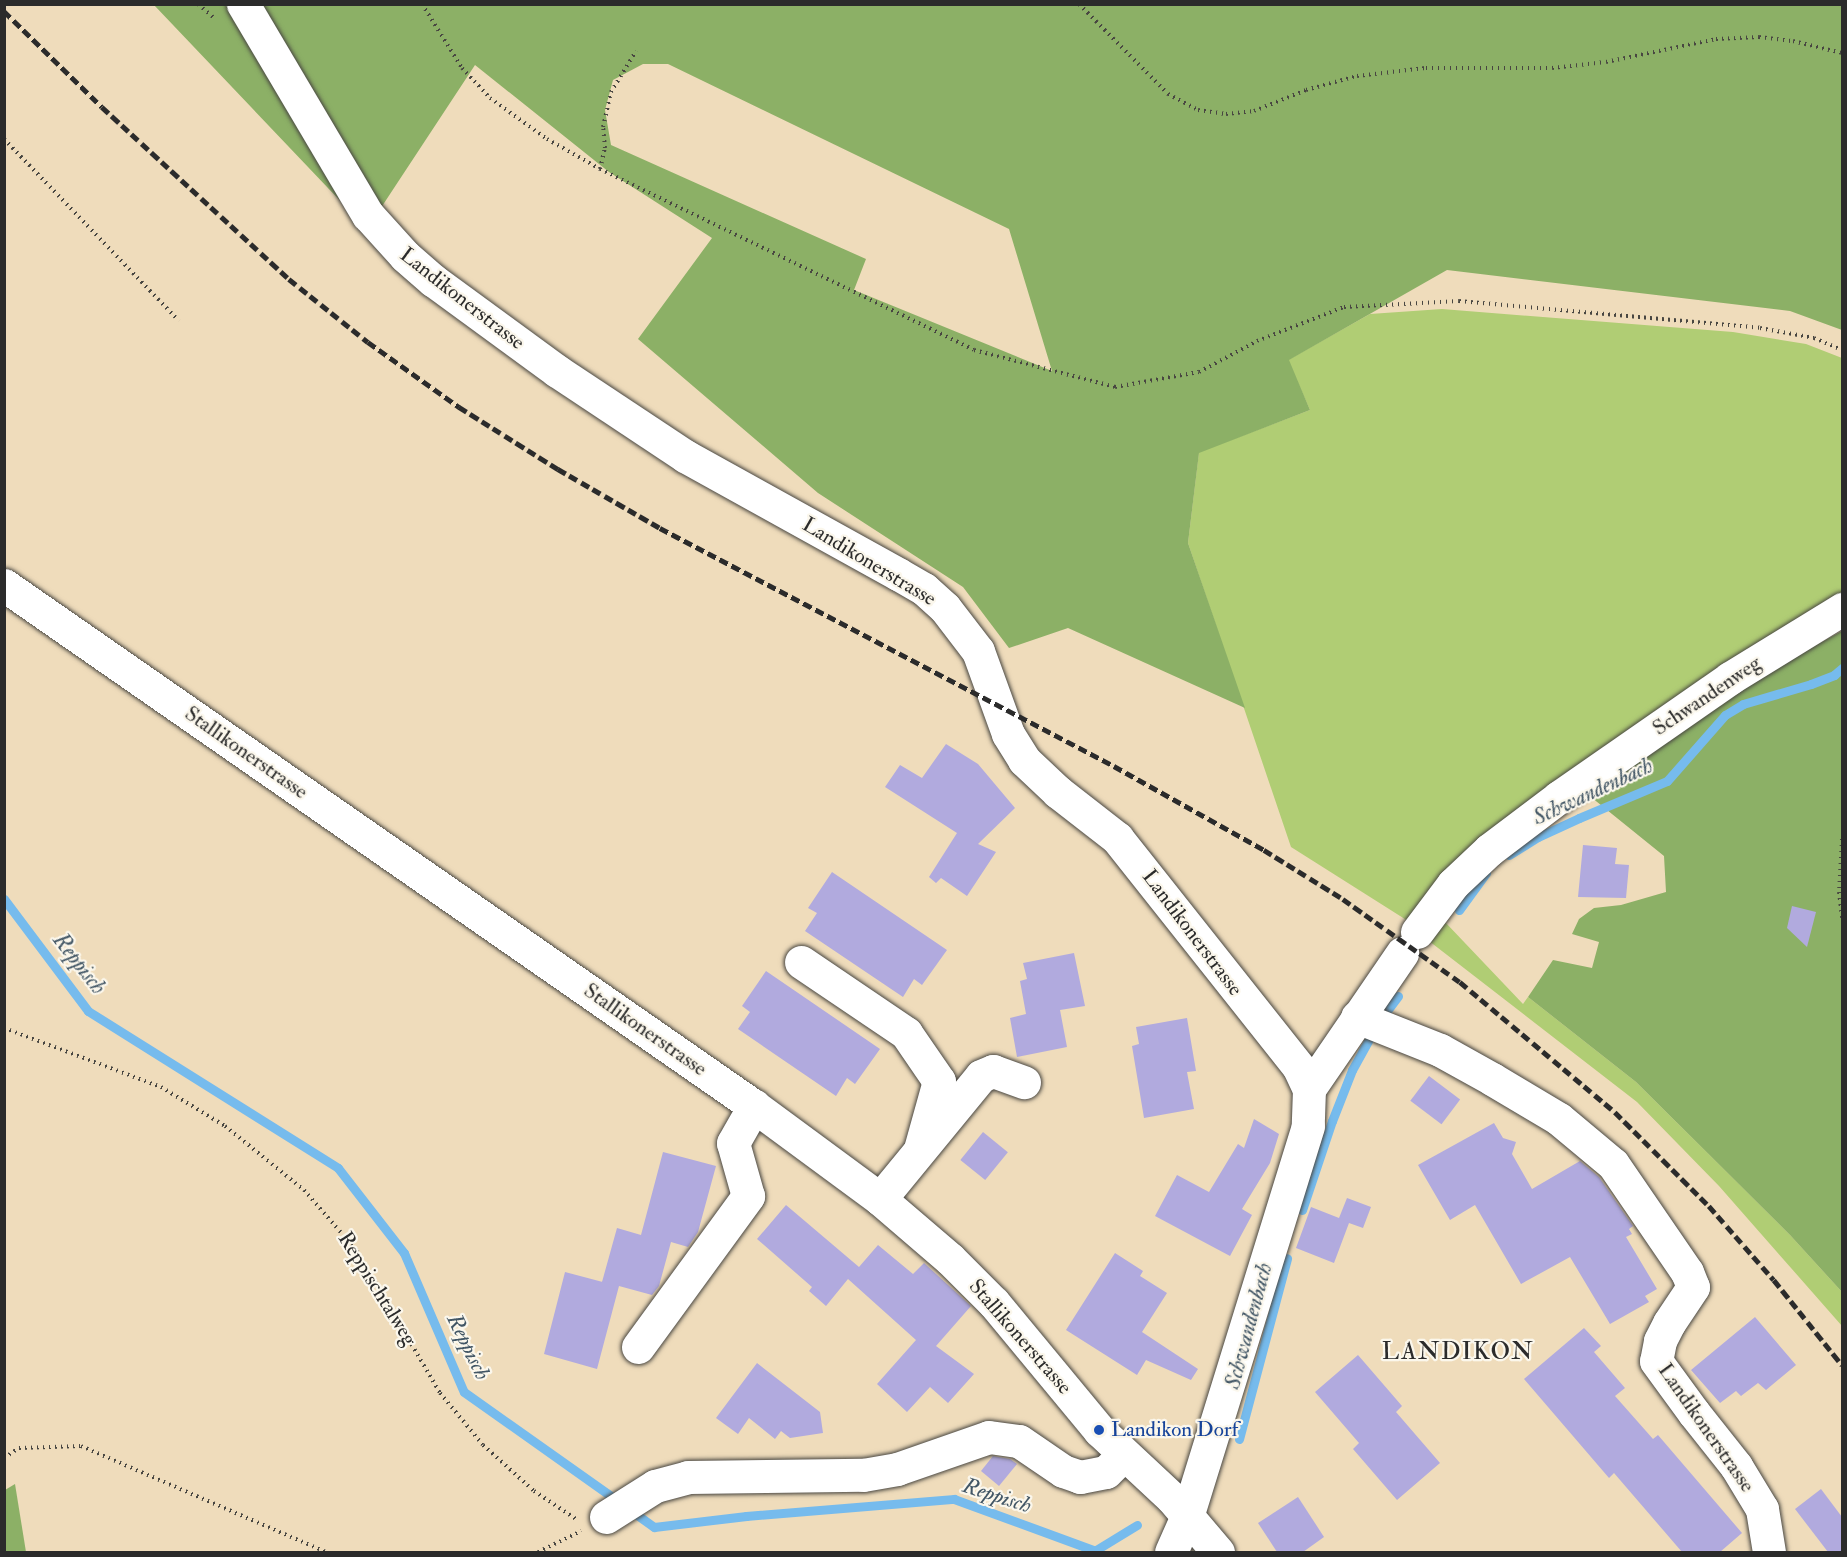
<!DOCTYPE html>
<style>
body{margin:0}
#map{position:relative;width:1847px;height:1557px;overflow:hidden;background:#efdcbb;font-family:"IM FELL Double Pica",serif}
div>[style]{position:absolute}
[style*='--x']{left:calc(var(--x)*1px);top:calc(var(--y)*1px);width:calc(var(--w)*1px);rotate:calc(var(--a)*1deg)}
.green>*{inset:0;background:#b0cd74}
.forest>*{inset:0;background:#8cb066}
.stream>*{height:9px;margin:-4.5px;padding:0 4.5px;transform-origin:4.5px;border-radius:4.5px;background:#76bbed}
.building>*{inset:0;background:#b1aade;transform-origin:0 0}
.path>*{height:4px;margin-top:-2px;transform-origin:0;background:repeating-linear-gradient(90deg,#484641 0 1.5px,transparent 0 6px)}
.roads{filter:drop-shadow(0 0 2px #484641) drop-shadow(0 0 2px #484641)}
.minor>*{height:33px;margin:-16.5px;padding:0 16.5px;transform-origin:16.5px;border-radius:16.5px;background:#fff}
.rail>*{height:4.5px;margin-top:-2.25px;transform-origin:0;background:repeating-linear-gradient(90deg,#2b2b2b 0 9px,transparent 0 13.5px)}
.dots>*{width:16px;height:16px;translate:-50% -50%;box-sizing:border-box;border:3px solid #fbf7ec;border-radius:50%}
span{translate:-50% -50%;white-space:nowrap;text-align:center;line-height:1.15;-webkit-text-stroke:4.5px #fbf7ec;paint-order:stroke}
.street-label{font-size:21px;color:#2b2b2b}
.transit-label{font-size:21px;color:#164399}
.left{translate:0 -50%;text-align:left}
.water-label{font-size:22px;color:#425665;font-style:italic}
.quarter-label{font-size:24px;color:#2b2b2b;letter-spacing:1.5px}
.frame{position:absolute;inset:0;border:6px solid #2b2b2b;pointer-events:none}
</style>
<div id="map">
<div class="green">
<i style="clip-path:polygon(1442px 309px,1733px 332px,1806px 344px,1842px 358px,1842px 600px,1408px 921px,1291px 847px,1188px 543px,1199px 452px,1310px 410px,1288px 360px,1370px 314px)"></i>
<i style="clip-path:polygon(1445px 922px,1523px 1004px,1528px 997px,1636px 1082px,1790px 1235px,1842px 1292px,1842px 1326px,1719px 1186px,1637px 1102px,1429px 941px)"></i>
</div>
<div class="forest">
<i style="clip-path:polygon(evenodd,154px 5px,1842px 5px,1842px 330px,1790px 311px,1447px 270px,1289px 360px,1310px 410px,1199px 453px,1188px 543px,1245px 708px,1068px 628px,1009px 648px,963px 587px,818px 493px,638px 339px,712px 238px,609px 172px,475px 65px,367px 229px,154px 5px,643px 64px,668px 64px,1009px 229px,1052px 371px,854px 290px,866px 259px,611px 145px,605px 110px,613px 80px,643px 64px)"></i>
<i style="clip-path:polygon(1842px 631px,1842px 1292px,1790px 1235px,1636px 1082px,1528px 997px,1553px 960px,1592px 968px,1599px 942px,1572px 934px,1579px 919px,1594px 908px,1621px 905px,1666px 892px,1664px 856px,1586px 793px,1770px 670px)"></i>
<i style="clip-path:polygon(15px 1484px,26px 1552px,5px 1552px,5px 1490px)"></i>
</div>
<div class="stream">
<i style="--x:1509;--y:855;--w:34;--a:-32"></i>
<i style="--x:1538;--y:837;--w:45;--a:-24.9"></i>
<i style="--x:1579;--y:818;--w:95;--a:-22.8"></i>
<i style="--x:1667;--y:781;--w:88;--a:-48.7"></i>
<i style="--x:1725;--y:715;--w:21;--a:-31"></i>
<i style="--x:1743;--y:704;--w:71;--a:-16.4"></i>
<i style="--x:1811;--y:684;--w:25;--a:-21"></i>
<i style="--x:1834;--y:675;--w:11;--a:-41"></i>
<i style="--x:4;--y:899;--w:140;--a:53.1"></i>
<i style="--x:88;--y:1011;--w:295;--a:32.1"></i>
<i style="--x:338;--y:1168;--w:108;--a:52.2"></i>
<i style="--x:404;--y:1253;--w:151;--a:66.7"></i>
<i style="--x:464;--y:1392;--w:189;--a:35.3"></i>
<i style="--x:1459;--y:910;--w:46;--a:-53.9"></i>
<i style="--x:1386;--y:1012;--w:20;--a:-53"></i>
<i style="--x:1302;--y:1210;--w:94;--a:-71.4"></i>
<i style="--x:1332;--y:1121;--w:55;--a:-68.6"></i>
<i style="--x:1352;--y:1070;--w:35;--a:-61"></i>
<i style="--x:1239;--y:1439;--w:187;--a:-75.1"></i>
<i style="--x:629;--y:1509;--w:31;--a:36"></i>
<i style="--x:654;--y:1527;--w:93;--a:-6.8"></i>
<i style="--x:746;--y:1516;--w:209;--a:-4.7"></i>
<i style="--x:954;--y:1499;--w:154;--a:20.1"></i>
<i style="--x:1096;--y:1550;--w:48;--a:-31.4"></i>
</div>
<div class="building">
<i style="clip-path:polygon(946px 744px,978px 764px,1015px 808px,978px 844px,996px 852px,967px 896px,941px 878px,936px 883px,929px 877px,957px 833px,885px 787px,900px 765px,922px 778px)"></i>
<i style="clip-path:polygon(1583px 845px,1617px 848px,1615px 864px,1629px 865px,1626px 898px,1578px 897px)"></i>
<i style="clip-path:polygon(832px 872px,947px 950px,922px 985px,914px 979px,903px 997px,805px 931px,817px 913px,808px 908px)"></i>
<i style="clip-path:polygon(1792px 906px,1816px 912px,1807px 947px,1787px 928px)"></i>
<i style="clip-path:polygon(1074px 953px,1085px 1006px,1060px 1010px,1067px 1047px,1017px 1057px,1010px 1018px,1026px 1014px,1020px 981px,1027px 979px,1023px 963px)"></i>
<i style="clip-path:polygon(766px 971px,880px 1049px,855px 1084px,847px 1078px,836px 1096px,738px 1029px,750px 1012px,742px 1006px)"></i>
<i style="clip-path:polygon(1187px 1018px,1196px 1071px,1187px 1072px,1194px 1109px,1144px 1118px,1132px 1046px,1139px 1044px,1136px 1027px)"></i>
<i style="left:1429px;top:1076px;width:39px;height:31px;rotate:37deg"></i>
<i style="clip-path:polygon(1254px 1119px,1279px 1134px,1270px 1163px,1242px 1209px,1252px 1215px,1230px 1256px,1155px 1216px,1177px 1175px,1209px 1192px,1238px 1144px,1244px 1148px)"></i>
<i style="clip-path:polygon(1494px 1123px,1503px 1138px,1516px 1142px,1512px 1154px,1532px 1189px,1580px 1161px,1599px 1177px,1633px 1226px,1629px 1229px,1632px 1234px,1626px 1237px,1657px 1289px,1645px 1296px,1649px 1302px,1610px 1324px,1570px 1257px,1521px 1284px,1475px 1205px,1450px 1220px,1418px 1165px)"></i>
<i style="left:983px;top:1132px;width:32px;height:36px;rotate:39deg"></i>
<i style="clip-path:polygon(663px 1152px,716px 1166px,698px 1232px,688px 1247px,671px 1242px,659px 1286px,652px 1295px,619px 1286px,597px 1369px,544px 1354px,565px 1272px,614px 1285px,602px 1282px,617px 1228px,641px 1235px)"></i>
<i style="clip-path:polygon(1347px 1198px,1371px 1207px,1363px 1228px,1349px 1223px,1334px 1263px,1296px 1248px,1311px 1207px,1339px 1218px)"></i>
<i style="clip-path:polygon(786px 1205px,859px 1267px,878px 1245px,913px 1274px,924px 1263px,971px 1306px,936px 1346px,974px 1374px,948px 1403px,930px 1387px,907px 1412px,877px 1384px,916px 1340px,848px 1279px,826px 1306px,809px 1291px,812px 1287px,757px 1239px)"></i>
<i style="clip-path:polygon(1115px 1253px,1143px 1271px,1140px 1276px,1167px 1293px,1142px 1332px,1198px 1369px,1191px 1380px,1146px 1360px,1137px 1375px,1066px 1330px)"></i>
<i style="clip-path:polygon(1755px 1317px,1796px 1365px,1766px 1390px,1758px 1383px,1741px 1396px,1736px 1391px,1720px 1403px,1691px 1370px)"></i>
<i style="clip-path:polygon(1584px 1328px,1601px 1346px,1594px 1352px,1625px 1388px,1615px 1396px,1653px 1439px,1658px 1435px,1742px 1533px,1720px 1552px,1682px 1552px,1614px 1473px,1609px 1478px,1524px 1379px)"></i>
<i style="clip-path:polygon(1358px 1355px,1402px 1406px,1396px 1412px,1440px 1463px,1397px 1500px,1353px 1449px,1359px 1443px,1315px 1392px)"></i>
<i style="clip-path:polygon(757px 1363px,820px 1412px,823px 1433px,790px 1438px,781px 1431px,775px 1439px,749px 1418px,738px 1434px,716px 1418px)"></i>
<i style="clip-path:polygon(993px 1456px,1010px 1459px,1017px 1464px,999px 1486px,981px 1471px)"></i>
<i style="clip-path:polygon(1821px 1489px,1842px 1517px,1842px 1552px,1828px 1552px,1795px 1509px)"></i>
<i style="clip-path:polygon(1298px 1497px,1324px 1537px,1303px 1552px,1277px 1552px,1258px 1523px)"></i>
</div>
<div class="path">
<i style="--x:198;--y:4;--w:21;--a:41"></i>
<i style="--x:422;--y:4;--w:75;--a:58"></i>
<i style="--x:462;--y:68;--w:41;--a:47"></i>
<i style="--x:490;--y:98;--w:70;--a:35.7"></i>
<i style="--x:547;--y:139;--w:61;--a:29.5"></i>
<i style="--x:600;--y:169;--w:415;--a:25.8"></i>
<i style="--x:974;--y:350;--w:146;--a:14.7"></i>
<i style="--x:1115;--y:387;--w:85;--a:-10.1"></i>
<i style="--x:1199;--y:372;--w:66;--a:-28.1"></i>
<i style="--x:1257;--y:341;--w:93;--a:-21.3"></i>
<i style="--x:1344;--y:307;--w:115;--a:-3"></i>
<i style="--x:1459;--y:301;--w:302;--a:5.1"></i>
<i style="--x:1760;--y:328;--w:55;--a:10.5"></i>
<i style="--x:1814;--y:338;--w:30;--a:23"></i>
<i style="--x:1079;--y:4;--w:127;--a:45.3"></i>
<i style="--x:1168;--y:94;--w:34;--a:28"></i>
<i style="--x:1198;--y:110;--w:28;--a:8"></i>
<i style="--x:1226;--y:114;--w:28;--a:-6"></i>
<i style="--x:1254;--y:111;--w:56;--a:-22"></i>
<i style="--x:1306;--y:90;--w:53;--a:-15.4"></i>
<i style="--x:1357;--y:76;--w:69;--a:-6.6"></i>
<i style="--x:1426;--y:68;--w:126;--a:0"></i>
<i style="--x:1552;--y:68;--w:54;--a:-6.3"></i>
<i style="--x:1606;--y:62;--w:112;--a:-11.8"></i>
<i style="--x:1716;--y:39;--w:43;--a:-2.7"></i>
<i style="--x:1759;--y:37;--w:34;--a:7"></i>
<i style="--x:1793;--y:41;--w:50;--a:13.8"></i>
<i style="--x:4;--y:139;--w:252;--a:46.1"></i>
<i style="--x:600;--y:169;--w:22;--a:-77"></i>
<i style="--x:605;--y:148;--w:21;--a:-95"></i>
<i style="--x:603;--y:127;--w:36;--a:-77"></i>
<i style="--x:611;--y:92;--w:48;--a:-58.6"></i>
<i style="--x:1842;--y:839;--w:53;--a:93.2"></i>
<i style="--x:1839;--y:892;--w:26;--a:83"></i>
<i style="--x:4;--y:1028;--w:168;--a:20.6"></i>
<i style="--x:161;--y:1087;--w:75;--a:31.4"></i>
<i style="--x:225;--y:1126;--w:102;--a:39"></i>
<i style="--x:304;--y:1190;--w:81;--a:49"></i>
<i style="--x:357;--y:1251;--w:164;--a:59.7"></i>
<i style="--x:440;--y:1393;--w:67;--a:50.4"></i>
<i style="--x:483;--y:1445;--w:69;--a:42"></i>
<i style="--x:534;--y:1491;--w:50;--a:33.7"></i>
<i style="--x:4;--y:1458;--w:18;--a:-34"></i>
<i style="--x:19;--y:1448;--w:62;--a:-1.8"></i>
<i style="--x:81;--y:1446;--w:267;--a:23.4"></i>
<i style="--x:538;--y:1552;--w:48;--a:-26"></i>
</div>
<div class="roads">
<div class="minor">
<i style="--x:243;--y:4;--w:245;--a:59.4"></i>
<i style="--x:368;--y:215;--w:55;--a:47.9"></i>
<i style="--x:405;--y:256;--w:38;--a:41"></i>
<i style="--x:434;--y:281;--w:152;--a:36.2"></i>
<i style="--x:557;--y:371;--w:154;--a:33.6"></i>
<i style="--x:685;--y:456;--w:244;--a:29"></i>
<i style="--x:898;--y:574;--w:30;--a:30"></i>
<i style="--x:924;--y:589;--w:28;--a:42"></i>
<i style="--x:945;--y:608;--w:54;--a:52.5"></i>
<i style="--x:978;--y:651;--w:88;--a:70.1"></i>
<i style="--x:1008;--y:734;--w:31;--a:58"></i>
<i style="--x:1024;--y:760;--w:47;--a:43.3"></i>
<i style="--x:1058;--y:792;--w:75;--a:37.9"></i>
<i style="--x:1117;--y:838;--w:293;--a:51.6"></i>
<i style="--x:1299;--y:1068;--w:23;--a:65"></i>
<i style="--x:1309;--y:1089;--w:37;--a:92"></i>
<i style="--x:1308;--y:1126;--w:408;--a:107.2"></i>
<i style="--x:1187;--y:1516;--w:39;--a:114"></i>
<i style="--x:4;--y:585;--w:913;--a:34.79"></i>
<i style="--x:754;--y:1106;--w:157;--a:36.4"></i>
<i style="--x:880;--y:1199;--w:92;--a:40.6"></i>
<i style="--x:950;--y:1259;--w:62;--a:45"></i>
<i style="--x:994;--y:1303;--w:165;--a:50.4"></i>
<i style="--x:1099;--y:1430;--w:100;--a:43"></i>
<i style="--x:1172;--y:1498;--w:71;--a:49.6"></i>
<i style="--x:1417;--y:932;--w:60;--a:-53.1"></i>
<i style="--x:1453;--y:884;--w:50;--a:-43.4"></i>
<i style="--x:1489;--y:850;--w:88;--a:-37.1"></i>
<i style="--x:1559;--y:797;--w:208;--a:-34.8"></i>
<i style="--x:1730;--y:678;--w:132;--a:-31.6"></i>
<i style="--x:801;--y:962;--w:127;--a:34.1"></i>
<i style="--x:906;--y:1033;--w:58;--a:55.5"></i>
<i style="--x:939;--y:1081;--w:71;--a:105.6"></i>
<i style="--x:1357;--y:1017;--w:89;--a:21.7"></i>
<i style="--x:1440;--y:1050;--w:60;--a:29.1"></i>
<i style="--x:1492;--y:1079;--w:78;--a:30.8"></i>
<i style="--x:1559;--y:1119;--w:70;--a:39.8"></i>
<i style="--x:1613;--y:1164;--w:131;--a:55.6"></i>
<i style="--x:1687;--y:1272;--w:16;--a:68"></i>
<i style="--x:1693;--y:1287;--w:43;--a:123.7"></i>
<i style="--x:1669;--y:1323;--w:20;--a:117"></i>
<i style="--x:1660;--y:1341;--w:20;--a:101"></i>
<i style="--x:1656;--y:1361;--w:64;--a:53.8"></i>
<i style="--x:1694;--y:1413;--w:68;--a:51.6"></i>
<i style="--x:1736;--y:1466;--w:50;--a:58.8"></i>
<i style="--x:1762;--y:1509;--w:44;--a:80.8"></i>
<i style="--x:1309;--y:1089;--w:165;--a:-55.6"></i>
<i style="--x:880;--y:1199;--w:159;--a:-50.6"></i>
<i style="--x:981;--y:1076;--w:13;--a:-23"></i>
<i style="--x:993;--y:1071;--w:33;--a:20"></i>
<i style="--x:638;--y:1347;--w:187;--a:-53.9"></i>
<i style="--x:748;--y:1196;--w:55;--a:-105.8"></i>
<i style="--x:733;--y:1143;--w:43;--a:-60.4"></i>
<i style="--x:606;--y:1517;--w:58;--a:-32.3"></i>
<i style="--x:655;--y:1486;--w:34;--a:-15"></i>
<i style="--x:688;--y:1477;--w:175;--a:-0.7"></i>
<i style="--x:863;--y:1475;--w:35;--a:-10"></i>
<i style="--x:897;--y:1469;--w:97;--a:-19.2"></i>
<i style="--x:989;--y:1437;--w:30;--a:8"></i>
<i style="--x:1019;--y:1441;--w:53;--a:34.3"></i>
<i style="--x:1063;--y:1471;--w:18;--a:19"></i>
<i style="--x:1080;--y:1477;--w:26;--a:-11"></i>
<i style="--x:1106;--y:1472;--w:25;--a:-45"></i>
</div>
</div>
<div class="rail">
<i style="--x:4;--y:11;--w:137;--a:44.4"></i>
<i style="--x:102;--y:107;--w:254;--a:42.6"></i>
<i style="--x:289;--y:279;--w:101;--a:38.6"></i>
<i style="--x:368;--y:342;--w:112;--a:35.5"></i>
<i style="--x:459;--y:407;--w:117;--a:32.1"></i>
<i style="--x:558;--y:469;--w:118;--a:30"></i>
<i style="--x:660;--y:528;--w:513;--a:27.66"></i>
<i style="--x:1114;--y:766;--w:172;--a:29.2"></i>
<i style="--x:1264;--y:850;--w:93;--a:31.8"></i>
<i style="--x:1343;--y:899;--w:143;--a:35.4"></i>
<i style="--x:1460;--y:982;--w:202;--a:40"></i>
<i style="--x:1615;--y:1112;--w:133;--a:45"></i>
<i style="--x:1709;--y:1206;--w:98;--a:48.7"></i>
<i style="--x:1774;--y:1280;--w:109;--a:51.3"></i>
</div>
<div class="dots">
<i style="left:1099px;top:1430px;background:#1a4fb4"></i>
</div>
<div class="street-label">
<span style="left:462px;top:299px;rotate:38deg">Landikonerstrasse</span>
<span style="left:869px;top:562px;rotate:31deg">Landikonerstrasse</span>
<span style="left:1707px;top:696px;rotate:-34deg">Schwandenweg</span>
<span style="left:246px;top:753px;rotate:35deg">Stallikonerstrasse</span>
<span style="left:1192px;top:933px;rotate:53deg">Landikonerstrasse</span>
<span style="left:645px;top:1030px;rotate:35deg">Stallikonerstrasse</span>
<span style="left:377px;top:1289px;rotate:58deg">Reppischtalweg</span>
<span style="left:1020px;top:1337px;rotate:49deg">Stallikonerstrasse</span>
<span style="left:1706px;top:1428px;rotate:55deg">Landikonerstrasse</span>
</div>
<div class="transit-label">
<span class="left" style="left:1111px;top:1430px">Landikon Dorf</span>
</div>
<div class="water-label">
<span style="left:1593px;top:792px;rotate:-25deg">Schwandenbach</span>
<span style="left:79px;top:964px;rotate:52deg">Reppisch</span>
<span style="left:1249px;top:1326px;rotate:-75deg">Schwandenbach</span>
<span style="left:468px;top:1347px;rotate:64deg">Reppisch</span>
<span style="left:997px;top:1496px;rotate:18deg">Reppisch</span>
</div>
<div class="quarter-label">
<span style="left:1458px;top:1352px">LANDIKON</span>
</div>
<div class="frame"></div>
</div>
